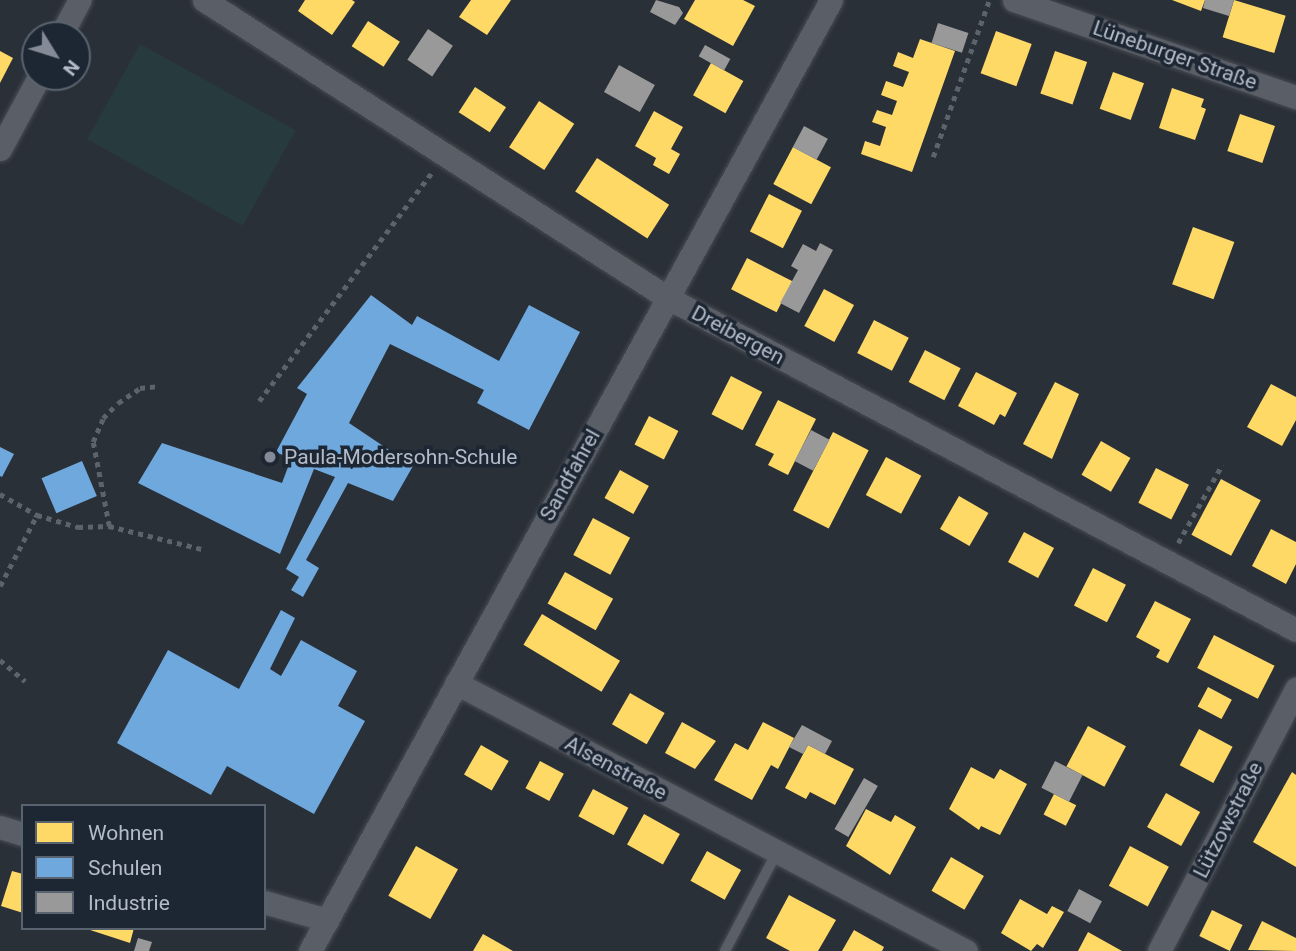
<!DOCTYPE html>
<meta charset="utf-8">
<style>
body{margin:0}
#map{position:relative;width:1296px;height:951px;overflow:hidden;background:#2a3038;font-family:Roboto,sans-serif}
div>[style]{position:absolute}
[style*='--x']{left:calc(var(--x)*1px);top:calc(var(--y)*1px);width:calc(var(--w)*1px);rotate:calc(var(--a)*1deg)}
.green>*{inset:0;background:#273a3e;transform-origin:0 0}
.homes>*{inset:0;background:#ffd966;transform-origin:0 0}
.schools>*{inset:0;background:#6fa8dc;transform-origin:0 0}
.industry>*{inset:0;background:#999;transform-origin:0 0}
.path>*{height:4.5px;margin-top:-2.25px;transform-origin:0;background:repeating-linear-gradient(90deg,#5d636a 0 5px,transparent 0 10px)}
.roads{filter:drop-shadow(0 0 2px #484c53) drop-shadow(0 0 2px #484c53)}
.lane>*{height:10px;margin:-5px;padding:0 5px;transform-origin:5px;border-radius:5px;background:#5a5e66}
.street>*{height:23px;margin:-11.5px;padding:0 11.5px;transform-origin:11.5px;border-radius:11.5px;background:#5a5e66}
.dots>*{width:19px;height:19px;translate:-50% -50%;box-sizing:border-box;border:4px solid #1d2633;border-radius:50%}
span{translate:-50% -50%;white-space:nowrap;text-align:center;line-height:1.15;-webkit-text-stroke:7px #1d2633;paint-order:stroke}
.street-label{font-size:21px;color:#b4bcc9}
.poi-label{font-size:21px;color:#b4bcc9}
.left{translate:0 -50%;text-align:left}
.legend{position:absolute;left:21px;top:804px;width:245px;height:126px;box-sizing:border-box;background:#1d2633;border:2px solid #59626f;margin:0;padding:9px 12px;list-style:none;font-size:21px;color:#b4bcc9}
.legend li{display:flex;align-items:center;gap:14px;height:35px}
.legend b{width:35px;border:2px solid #59626f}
.north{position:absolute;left:21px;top:21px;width:70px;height:70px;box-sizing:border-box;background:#1d2633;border:2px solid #59626f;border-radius:50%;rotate:128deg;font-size:19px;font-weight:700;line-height:28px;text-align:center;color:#b4bcc9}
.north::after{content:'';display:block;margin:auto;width:24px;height:32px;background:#848b96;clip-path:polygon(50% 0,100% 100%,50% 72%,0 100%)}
</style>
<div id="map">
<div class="green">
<i style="left:140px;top:44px;width:178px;height:109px;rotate:29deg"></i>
</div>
<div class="homes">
<i style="clip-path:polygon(305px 0,352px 0,355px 2px,332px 35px,298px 11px)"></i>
<i style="clip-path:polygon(471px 0,511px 0,487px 35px,459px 17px)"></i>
<i style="clip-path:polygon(695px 0,743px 0,755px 6px,733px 46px,684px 19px)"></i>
<i style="clip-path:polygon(1172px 0,1205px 0,1201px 11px)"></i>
<i style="left:1234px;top:0;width:54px;height:39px;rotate:17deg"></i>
<i style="left:368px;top:21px;width:38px;height:30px;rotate:33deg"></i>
<i style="left:996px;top:31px;width:38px;height:45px;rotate:20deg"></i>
<i style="clip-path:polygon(920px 39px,955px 51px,912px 172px,861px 154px,865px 141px,880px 146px,886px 127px,872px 122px,877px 110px,892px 115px,897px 101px,881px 95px,886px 81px,903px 87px,909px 72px,893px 66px,898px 52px,913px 58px)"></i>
<i style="clip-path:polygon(0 51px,13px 58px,0 83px)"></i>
<i style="left:1055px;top:51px;width:34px;height:45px;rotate:19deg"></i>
<i style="left:711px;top:63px;width:37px;height:37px;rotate:29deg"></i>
<i style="left:1113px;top:72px;width:33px;height:39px;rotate:20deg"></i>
<i style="left:475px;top:87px;width:37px;height:30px;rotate:33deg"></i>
<i style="clip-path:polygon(1172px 88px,1204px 99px,1201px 107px,1206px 109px,1195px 140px,1159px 128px)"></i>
<i style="left:539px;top:101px;width:42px;height:55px;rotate:33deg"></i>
<i style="clip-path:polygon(654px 111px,683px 127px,671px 149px,680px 154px,669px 174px,653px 165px,656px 158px,635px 146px)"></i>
<i style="left:1240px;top:114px;width:37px;height:39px;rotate:19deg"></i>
<i style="left:793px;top:147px;width:43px;height:42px;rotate:28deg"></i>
<i style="left:597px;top:158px;width:86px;height:40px;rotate:33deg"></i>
<i style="left:769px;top:194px;width:37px;height:42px;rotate:27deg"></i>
<i style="left:1193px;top:227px;width:44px;height:61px;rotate:20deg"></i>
<i style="left:747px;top:258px;width:51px;height:35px;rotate:27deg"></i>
<i style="left:824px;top:289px;width:34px;height:42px;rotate:28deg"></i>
<i style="left:874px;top:320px;width:39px;height:37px;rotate:27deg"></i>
<i style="left:925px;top:350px;width:40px;height:36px;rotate:27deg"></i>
<i style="clip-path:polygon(976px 372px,1017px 393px,1005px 417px,1000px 414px,994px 425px,958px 406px)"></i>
<i style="left:731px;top:376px;width:35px;height:43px;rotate:27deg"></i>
<i style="clip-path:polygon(1055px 382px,1079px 394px,1052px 459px,1023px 444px)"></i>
<i style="clip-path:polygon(1271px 384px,1296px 397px,1296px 420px,1282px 446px,1247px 427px)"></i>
<i style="clip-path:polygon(778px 400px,816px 419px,788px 475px,768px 465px,774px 454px,755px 445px)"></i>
<i style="left:649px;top:416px;width:33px;height:32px;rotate:27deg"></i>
<i style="left:833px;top:432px;width:40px;height:88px;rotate:27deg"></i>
<i style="left:1101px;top:441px;width:34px;height:39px;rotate:30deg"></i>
<i style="left:886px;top:457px;width:40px;height:43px;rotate:28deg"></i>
<i style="left:1156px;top:468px;width:37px;height:39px;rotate:27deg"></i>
<i style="left:620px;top:470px;width:33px;height:32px;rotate:29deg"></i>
<i style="left:1221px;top:479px;width:45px;height:63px;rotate:28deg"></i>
<i style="left:959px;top:496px;width:34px;height:38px;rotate:30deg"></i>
<i style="left:593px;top:518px;width:42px;height:42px;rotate:28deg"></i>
<i style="clip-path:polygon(1271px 529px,1296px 542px,1296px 564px,1286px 584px,1252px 566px)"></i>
<i style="left:1024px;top:532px;width:34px;height:34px;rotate:28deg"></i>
<i style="left:1093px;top:568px;width:37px;height:42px;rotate:27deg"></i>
<i style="left:565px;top:572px;width:55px;height:36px;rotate:29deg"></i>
<i style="clip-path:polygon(1155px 601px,1191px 619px,1168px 663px,1156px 657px,1160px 650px,1136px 637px)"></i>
<i style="left:542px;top:614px;width:91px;height:36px;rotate:31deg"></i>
<i style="left:1214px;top:635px;width:68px;height:37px;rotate:27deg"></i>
<i style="left:1208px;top:687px;width:27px;height:22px;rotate:28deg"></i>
<i style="left:630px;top:693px;width:40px;height:36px;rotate:30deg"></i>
<i style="clip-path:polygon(682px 722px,716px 741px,695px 769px,665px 753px)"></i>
<i style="clip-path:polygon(763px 722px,794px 738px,778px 769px,771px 765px,752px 800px,714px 780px,735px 743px,748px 750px)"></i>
<i style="left:1088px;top:726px;width:43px;height:46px;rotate:28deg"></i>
<i style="left:1199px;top:729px;width:38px;height:41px;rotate:28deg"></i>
<i style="left:481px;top:745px;width:32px;height:34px;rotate:30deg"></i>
<i style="clip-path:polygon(808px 745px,854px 769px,835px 805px,810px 792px,806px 799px,785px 788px)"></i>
<i style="left:540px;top:761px;width:27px;height:31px;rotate:28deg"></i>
<i style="clip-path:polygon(971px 767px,994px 779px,1000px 769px,1027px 784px,1000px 835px,981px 826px,979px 830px,949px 809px)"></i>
<i style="clip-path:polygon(1292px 772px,1296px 775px,1296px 867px,1253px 842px)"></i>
<i style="left:593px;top:789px;width:40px;height:31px;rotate:28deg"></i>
<i style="left:1166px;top:793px;width:39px;height:39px;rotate:29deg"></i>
<i style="left:1054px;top:794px;width:25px;height:23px;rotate:27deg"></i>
<i style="clip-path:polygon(866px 809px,891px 822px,895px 815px,916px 827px,890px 875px,846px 846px)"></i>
<i style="left:644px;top:814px;width:41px;height:35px;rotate:29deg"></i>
<i style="left:416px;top:846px;width:48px;height:57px;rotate:29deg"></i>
<i style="left:1130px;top:846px;width:44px;height:45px;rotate:28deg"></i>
<i style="left:707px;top:851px;width:39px;height:34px;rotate:29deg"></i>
<i style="left:951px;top:857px;width:38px;height:39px;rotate:30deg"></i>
<i style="clip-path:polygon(12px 871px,23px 874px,23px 913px,1px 906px)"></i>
<i style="clip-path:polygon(789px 895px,836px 920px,818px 951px,790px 951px,766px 938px)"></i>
<i style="clip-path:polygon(1020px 899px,1047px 914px,1052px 906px,1064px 912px,1043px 948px,1037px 944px,1031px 951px,1001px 933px)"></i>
<i style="left:1212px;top:910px;width:34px;height:29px;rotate:26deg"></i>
<i style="clip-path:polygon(1262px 921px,1296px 938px,1296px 951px,1248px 950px)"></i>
<i style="clip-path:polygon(84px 928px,134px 928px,130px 943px)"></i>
<i style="clip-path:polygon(854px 930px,884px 947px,882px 951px,842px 951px)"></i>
<i style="clip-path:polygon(1088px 932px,1122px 951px,1078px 951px)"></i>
<i style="clip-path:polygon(483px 934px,513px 951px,473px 951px)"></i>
</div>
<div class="schools">
<i style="clip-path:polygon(371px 295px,412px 325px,417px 316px,499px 361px,529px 305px,580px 332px,529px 430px,477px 403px,484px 390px,390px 344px,349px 423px,413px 466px,393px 501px,348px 483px,306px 560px,319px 568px,303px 597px,291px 590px,299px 577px,286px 569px,335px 477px,314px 469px,280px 554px,138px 483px,162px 443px,282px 483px,291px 459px,276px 452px,307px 394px,297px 388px)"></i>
<i style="clip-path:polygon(0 447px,14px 454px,2px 477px,0 476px)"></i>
<i style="left:82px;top:461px;width:38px;height:44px;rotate:67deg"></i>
<i style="clip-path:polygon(281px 610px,295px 618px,270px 669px,281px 676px,301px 640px,357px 671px,338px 706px,365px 721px,314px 814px,227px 766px,211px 795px,117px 743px,168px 650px,239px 689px)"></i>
</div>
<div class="industry">
<i style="clip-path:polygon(656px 0,679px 7px,683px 13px,675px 25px,650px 12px)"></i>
<i style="clip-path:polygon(1205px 0,1234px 0,1229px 16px,1203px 8px)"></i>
<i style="left:938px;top:23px;width:32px;height:21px;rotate:18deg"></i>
<i style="left:428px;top:29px;width:30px;height:37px;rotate:34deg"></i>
<i style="left:705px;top:45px;width:29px;height:13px;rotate:29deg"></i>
<i style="left:619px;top:65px;width:41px;height:31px;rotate:29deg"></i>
<i style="left:804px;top:126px;width:27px;height:24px;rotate:28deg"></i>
<i style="clip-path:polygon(820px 243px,833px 250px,799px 313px,780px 303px,798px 270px,791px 266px,803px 244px,816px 251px)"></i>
<i style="left:811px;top:430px;width:21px;height:35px;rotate:28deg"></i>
<i style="clip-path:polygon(802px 725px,832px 741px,825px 754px,808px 745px,803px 754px,789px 747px)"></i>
<i style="left:1055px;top:761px;width:31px;height:30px;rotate:27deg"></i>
<i style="left:864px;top:778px;width:16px;height:59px;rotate:30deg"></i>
<i style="left:1079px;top:889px;width:26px;height:25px;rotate:28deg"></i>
<i style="clip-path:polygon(138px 938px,152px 942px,149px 951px,134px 951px)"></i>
</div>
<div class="path">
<i style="--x:933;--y:157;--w:166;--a:-70.3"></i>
<i style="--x:259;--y:401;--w:287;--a:-52.9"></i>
<i style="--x:0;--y:494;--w:43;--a:29.6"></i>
<i style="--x:37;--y:515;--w:43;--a:16.3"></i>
<i style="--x:78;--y:527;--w:31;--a:-2"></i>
<i style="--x:109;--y:526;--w:96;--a:13.9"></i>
<i style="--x:109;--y:526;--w:86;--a:-100.8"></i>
<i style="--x:93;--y:442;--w:26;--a:-67"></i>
<i style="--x:103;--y:418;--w:21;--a:-45"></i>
<i style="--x:118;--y:403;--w:27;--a:-34"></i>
<i style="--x:140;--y:388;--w:18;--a:-6"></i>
<i style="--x:1178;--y:543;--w:90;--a:-60.6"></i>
<i style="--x:0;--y:586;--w:80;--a:-62.5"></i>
<i style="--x:0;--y:660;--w:33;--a:40"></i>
</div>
<div class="roads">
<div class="lane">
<i style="--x:725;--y:951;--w:112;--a:-62.3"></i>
</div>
<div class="street">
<i style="--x:204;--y:0;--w:551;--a:32.71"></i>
<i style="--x:668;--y:298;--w:710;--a:27.86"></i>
<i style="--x:1014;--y:0;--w:298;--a:19"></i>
<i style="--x:61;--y:35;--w:40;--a:-62"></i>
<i style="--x:0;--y:149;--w:82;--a:-61.6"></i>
<i style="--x:456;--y:683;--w:576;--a:27.72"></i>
<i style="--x:0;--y:827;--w:24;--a:17"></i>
<i style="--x:264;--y:902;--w:66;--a:15.9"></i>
<i style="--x:310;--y:951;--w:1084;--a:-61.28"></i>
<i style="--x:1159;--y:951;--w:296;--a:-62.4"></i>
</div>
</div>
<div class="dots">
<i style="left:270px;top:457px;background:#848b96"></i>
</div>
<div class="street-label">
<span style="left:1175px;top:55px;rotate:19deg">Lüneburger Straße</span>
<span style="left:738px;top:335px;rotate:28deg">Dreibergen</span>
<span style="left:570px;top:475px;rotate:-61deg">Sandfahrel</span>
<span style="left:616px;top:768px;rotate:28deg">Alsenstraße</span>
<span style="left:1228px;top:820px;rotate:-63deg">Lützowstraße</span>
</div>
<div class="poi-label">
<span class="left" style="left:284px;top:457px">Paula-Modersohn-Schule</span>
</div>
<ul class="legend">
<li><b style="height:19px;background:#ffd966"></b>Wohnen</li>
<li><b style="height:19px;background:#6fa8dc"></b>Schulen</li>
<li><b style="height:19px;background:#999"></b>Industrie</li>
</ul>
<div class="north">N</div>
</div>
